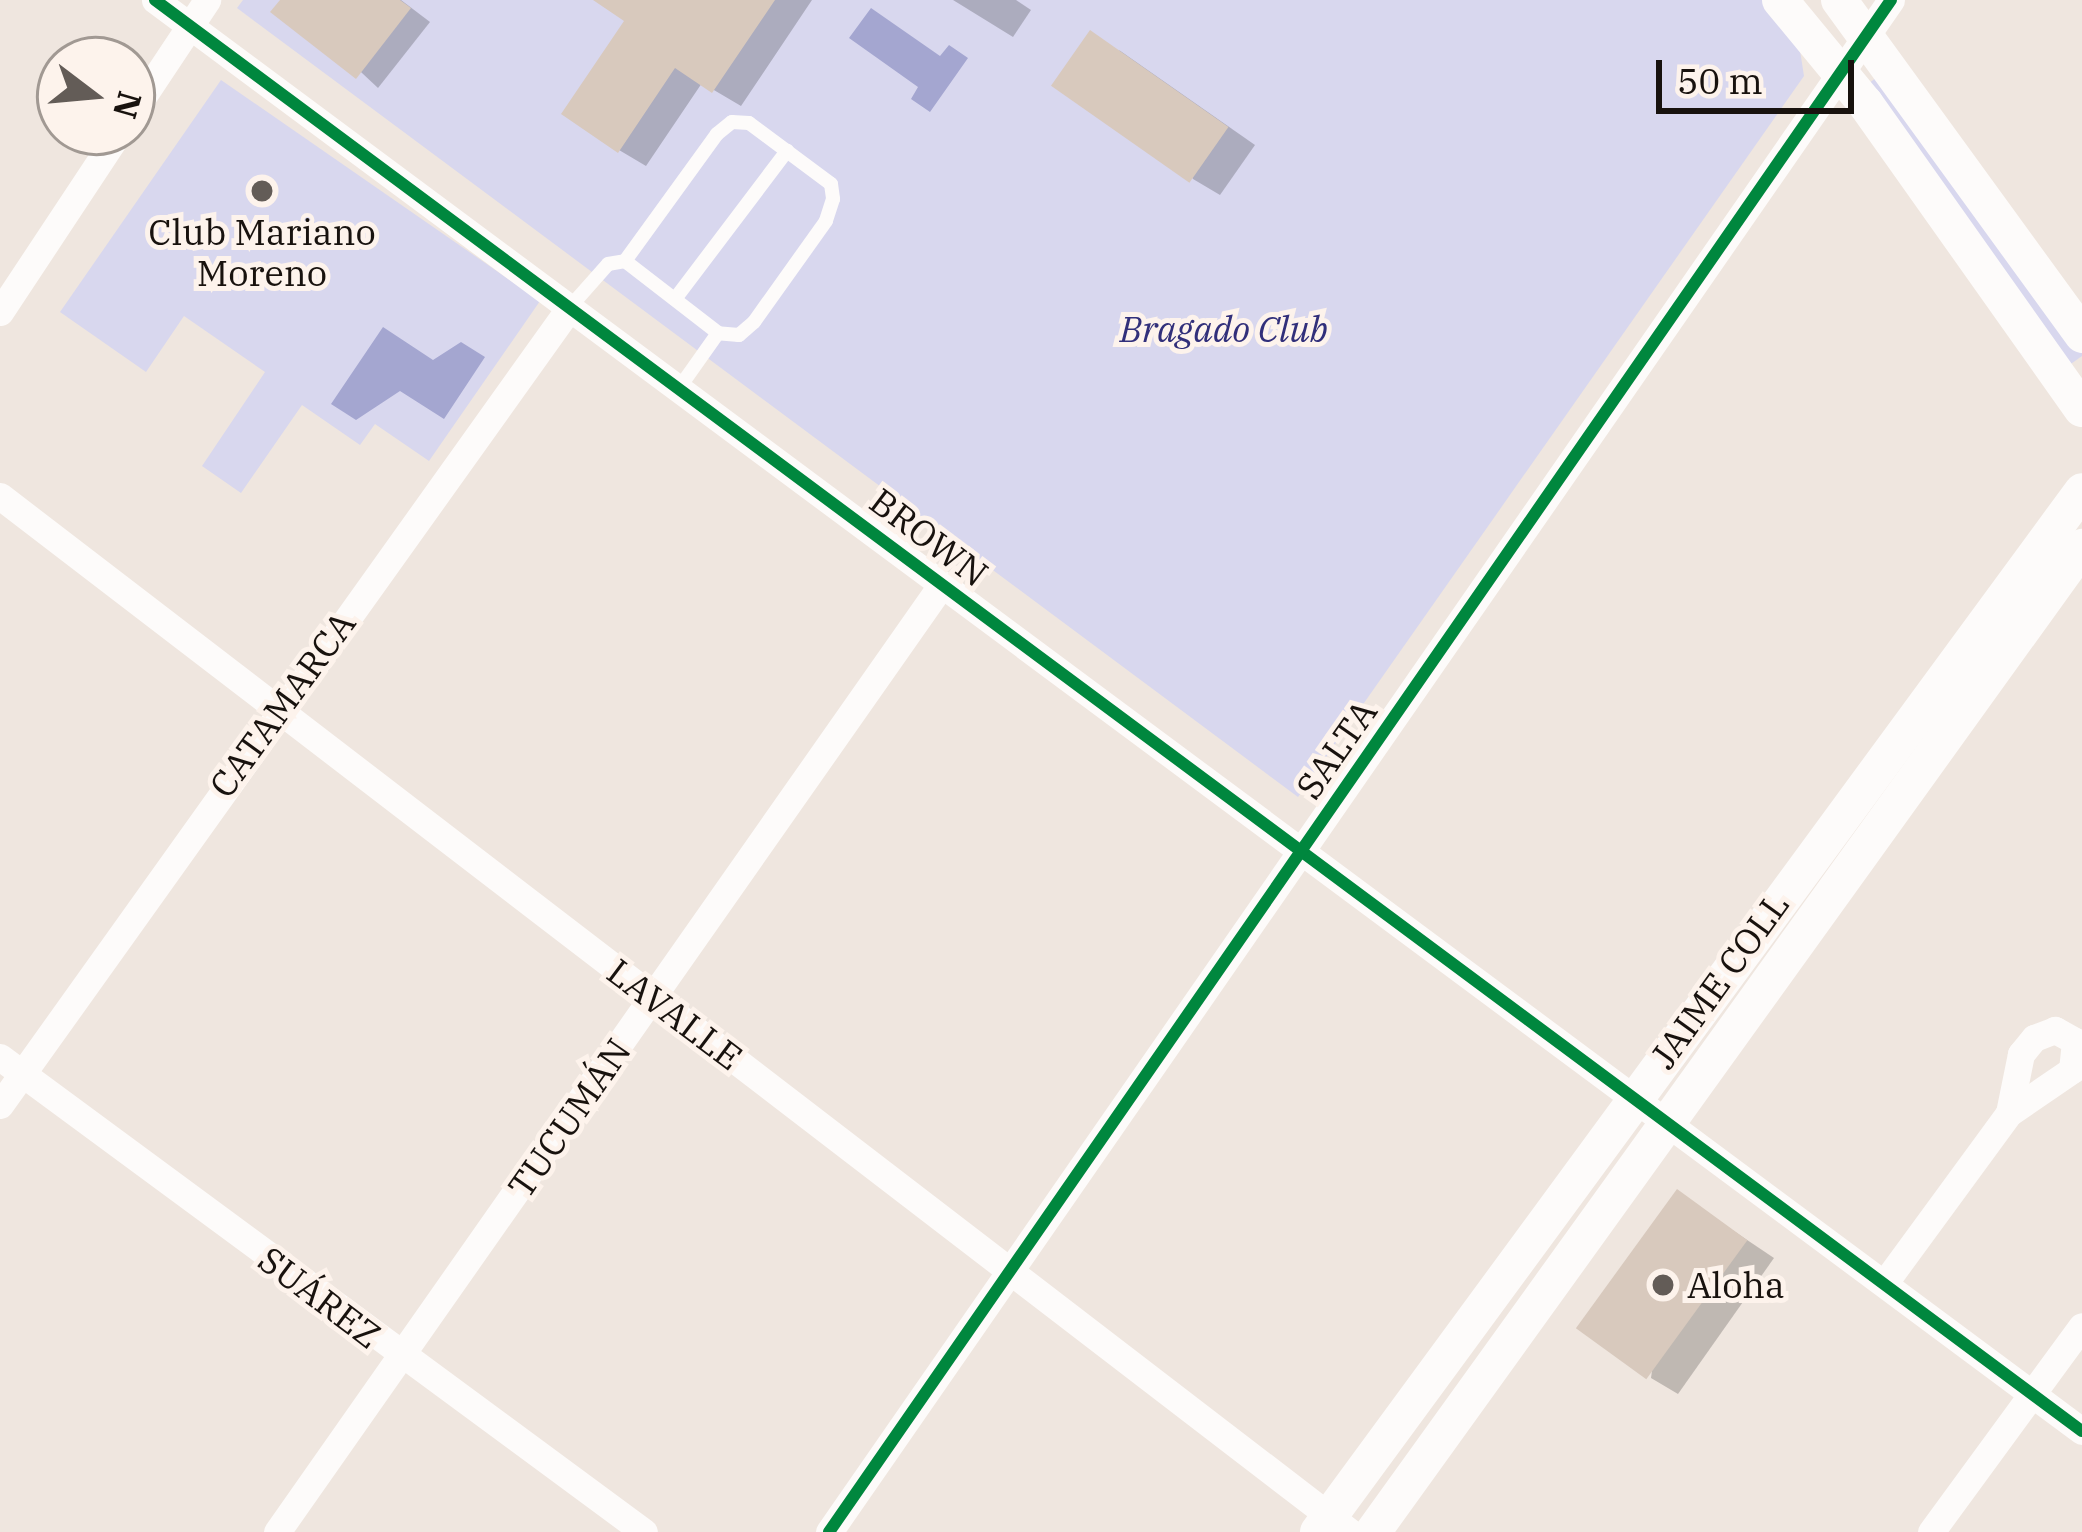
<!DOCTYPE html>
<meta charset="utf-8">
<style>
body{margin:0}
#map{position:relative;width:2082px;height:1532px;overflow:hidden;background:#efe6df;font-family:"IBM Plex Serif",serif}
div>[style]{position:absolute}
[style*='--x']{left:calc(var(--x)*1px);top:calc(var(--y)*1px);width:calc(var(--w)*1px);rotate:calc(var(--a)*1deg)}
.green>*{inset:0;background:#d8d7ee;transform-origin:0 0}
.water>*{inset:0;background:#a4a6d0}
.shadow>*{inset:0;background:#0003}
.building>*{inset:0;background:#d8c9bd;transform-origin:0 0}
.lane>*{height:14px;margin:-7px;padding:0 7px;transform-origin:7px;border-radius:7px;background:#fdfbfa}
.street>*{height:27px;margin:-13.5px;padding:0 13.5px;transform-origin:13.5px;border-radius:13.5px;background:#fdfbfa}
.secondary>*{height:36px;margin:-18px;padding:0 18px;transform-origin:18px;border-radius:18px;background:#fdfbfa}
.cycleway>*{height:12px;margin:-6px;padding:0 6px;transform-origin:6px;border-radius:6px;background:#00873e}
.dots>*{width:33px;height:33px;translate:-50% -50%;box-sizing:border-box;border:6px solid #fdf3ec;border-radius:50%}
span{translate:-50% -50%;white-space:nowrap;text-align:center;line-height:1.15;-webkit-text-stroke:10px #fdf3ec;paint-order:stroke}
.poi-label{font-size:36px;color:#18120e}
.left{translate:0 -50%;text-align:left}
.park-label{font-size:36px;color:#312f7a;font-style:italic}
.street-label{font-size:36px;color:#18120e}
.north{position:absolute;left:36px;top:36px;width:120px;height:120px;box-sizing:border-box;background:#fdf3ec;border:3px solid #a19993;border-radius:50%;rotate:106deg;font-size:33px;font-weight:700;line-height:48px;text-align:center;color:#18120e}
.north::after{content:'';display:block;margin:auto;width:42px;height:54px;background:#635c57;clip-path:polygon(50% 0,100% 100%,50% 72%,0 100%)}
.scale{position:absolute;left:1656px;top:60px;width:198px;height:54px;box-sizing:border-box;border:6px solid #18120e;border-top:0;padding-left:15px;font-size:36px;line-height:42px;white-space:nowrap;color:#18120e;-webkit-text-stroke:9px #fdf3ec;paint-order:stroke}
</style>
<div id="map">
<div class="green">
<i style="clip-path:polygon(243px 0,1762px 0,1798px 38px,1804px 76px,1298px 797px,237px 8px)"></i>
<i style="left:1880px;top:75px;width:346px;height:16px;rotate:54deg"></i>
<i style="clip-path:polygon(221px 80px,540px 301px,429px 461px,375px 424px,360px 445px,302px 405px,241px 493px,202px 466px,265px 372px,184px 316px,146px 372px,60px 312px)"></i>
</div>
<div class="water">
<i style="clip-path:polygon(871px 8px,940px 56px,949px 45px,968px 58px,930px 112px,911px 99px,918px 87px,849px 38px)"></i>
<i style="clip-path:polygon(383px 327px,433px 360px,461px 342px,485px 357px,444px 419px,400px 391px,356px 420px,331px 404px)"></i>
</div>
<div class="shadow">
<i style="clip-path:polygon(284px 0,401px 0,430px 22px,378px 88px)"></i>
<i style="clip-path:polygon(599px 0,812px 0,741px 106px,702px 83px,646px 166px,619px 150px,628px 20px)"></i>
<i style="clip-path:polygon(953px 0,1016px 0,1031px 10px,1013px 37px)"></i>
<i style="clip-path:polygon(1119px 50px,1255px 145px,1220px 195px,1193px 179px)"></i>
<i style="clip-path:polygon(1677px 1193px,1774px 1258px,1678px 1394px,1651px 1378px)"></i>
</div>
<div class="building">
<i style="clip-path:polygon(280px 0,400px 0,411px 8px,356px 79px,270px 12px)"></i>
<i style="clip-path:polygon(593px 0,775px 0,712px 93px,675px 68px,618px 153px,561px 114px,624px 21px)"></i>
<i style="left:1090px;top:30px;width:169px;height:68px;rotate:35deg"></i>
<i style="left:1677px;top:1189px;width:87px;height:172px;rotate:36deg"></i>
</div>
<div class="lane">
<i style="--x:625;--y:261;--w:118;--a:37.7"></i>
<i style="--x:675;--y:299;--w:186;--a:-52.9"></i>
<i style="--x:570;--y:307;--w:57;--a:-48.5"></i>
<i style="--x:608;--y:264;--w:17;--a:-10"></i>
<i style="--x:625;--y:261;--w:157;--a:-54.1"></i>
<i style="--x:717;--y:134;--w:19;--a:-39"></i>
<i style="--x:732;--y:122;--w:17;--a:3"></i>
<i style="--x:749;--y:123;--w:102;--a:36.6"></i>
<i style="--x:831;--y:184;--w:15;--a:82"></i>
<i style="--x:833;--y:199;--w:23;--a:108"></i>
<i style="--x:826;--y:221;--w:124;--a:125.5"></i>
<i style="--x:754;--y:322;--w:20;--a:139"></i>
<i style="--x:739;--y:335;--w:21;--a:-175"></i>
<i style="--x:718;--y:333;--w:67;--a:125.3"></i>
</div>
<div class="street">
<i style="--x:155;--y:0;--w:2400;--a:36.6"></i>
<i style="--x:132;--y:113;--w:136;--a:-56.4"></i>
<i style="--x:0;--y:312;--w:216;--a:-56.5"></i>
<i style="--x:0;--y:496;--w:1702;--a:37.5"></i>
<i style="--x:0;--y:1057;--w:800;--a:36.41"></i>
<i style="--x:0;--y:1105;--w:981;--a:-54.46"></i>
<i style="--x:1886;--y:1281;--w:208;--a:-53.8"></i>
<i style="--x:2009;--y:1113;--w:76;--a:-34.3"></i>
<i style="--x:2072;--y:1070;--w:29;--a:-84"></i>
<i style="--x:2075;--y:1041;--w:23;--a:-151"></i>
<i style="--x:2055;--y:1030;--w:22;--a:159"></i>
<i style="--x:2034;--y:1038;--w:21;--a:129"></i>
<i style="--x:2021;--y:1054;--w:60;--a:101.5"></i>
<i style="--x:277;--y:1532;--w:1158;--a:-54.95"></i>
<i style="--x:829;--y:1532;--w:1864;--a:-55.27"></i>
<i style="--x:1931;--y:1532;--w:255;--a:-53.8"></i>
</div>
<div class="secondary">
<i style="--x:1780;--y:0;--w:134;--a:50.5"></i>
<i style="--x:1865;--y:103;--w:375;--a:54.7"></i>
<i style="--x:1839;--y:0;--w:414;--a:54"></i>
<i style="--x:1318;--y:1532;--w:1291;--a:-53.72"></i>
<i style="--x:1373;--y:1532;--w:1214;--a:-54.25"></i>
</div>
<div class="cycleway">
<i style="--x:155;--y:0;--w:2400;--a:36.6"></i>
<i style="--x:829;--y:1532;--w:1864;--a:-55.27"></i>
</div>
<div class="dots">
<i style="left:262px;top:191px;background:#635c57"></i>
<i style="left:1663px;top:1285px;background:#635c57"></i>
</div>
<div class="poi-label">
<span style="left:262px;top:252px">Club Mariano<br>Moreno</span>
<span class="left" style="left:1687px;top:1285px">Aloha</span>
</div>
<div class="park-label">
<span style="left:1224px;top:329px">Bragado Club</span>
</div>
<div class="street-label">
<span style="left:929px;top:537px;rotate:37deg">BROWN</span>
<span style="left:282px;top:704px;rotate:-54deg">CATAMARCA</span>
<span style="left:1336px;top:749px;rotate:-55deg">SALTA</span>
<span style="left:1719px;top:980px;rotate:-54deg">JAIME COLL</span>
<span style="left:675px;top:1014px;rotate:37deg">LAVALLE</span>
<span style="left:569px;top:1118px;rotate:-55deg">TUCUMÁN</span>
<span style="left:320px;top:1297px;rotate:37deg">SUÁREZ</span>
</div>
<div class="north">N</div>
<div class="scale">50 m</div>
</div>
